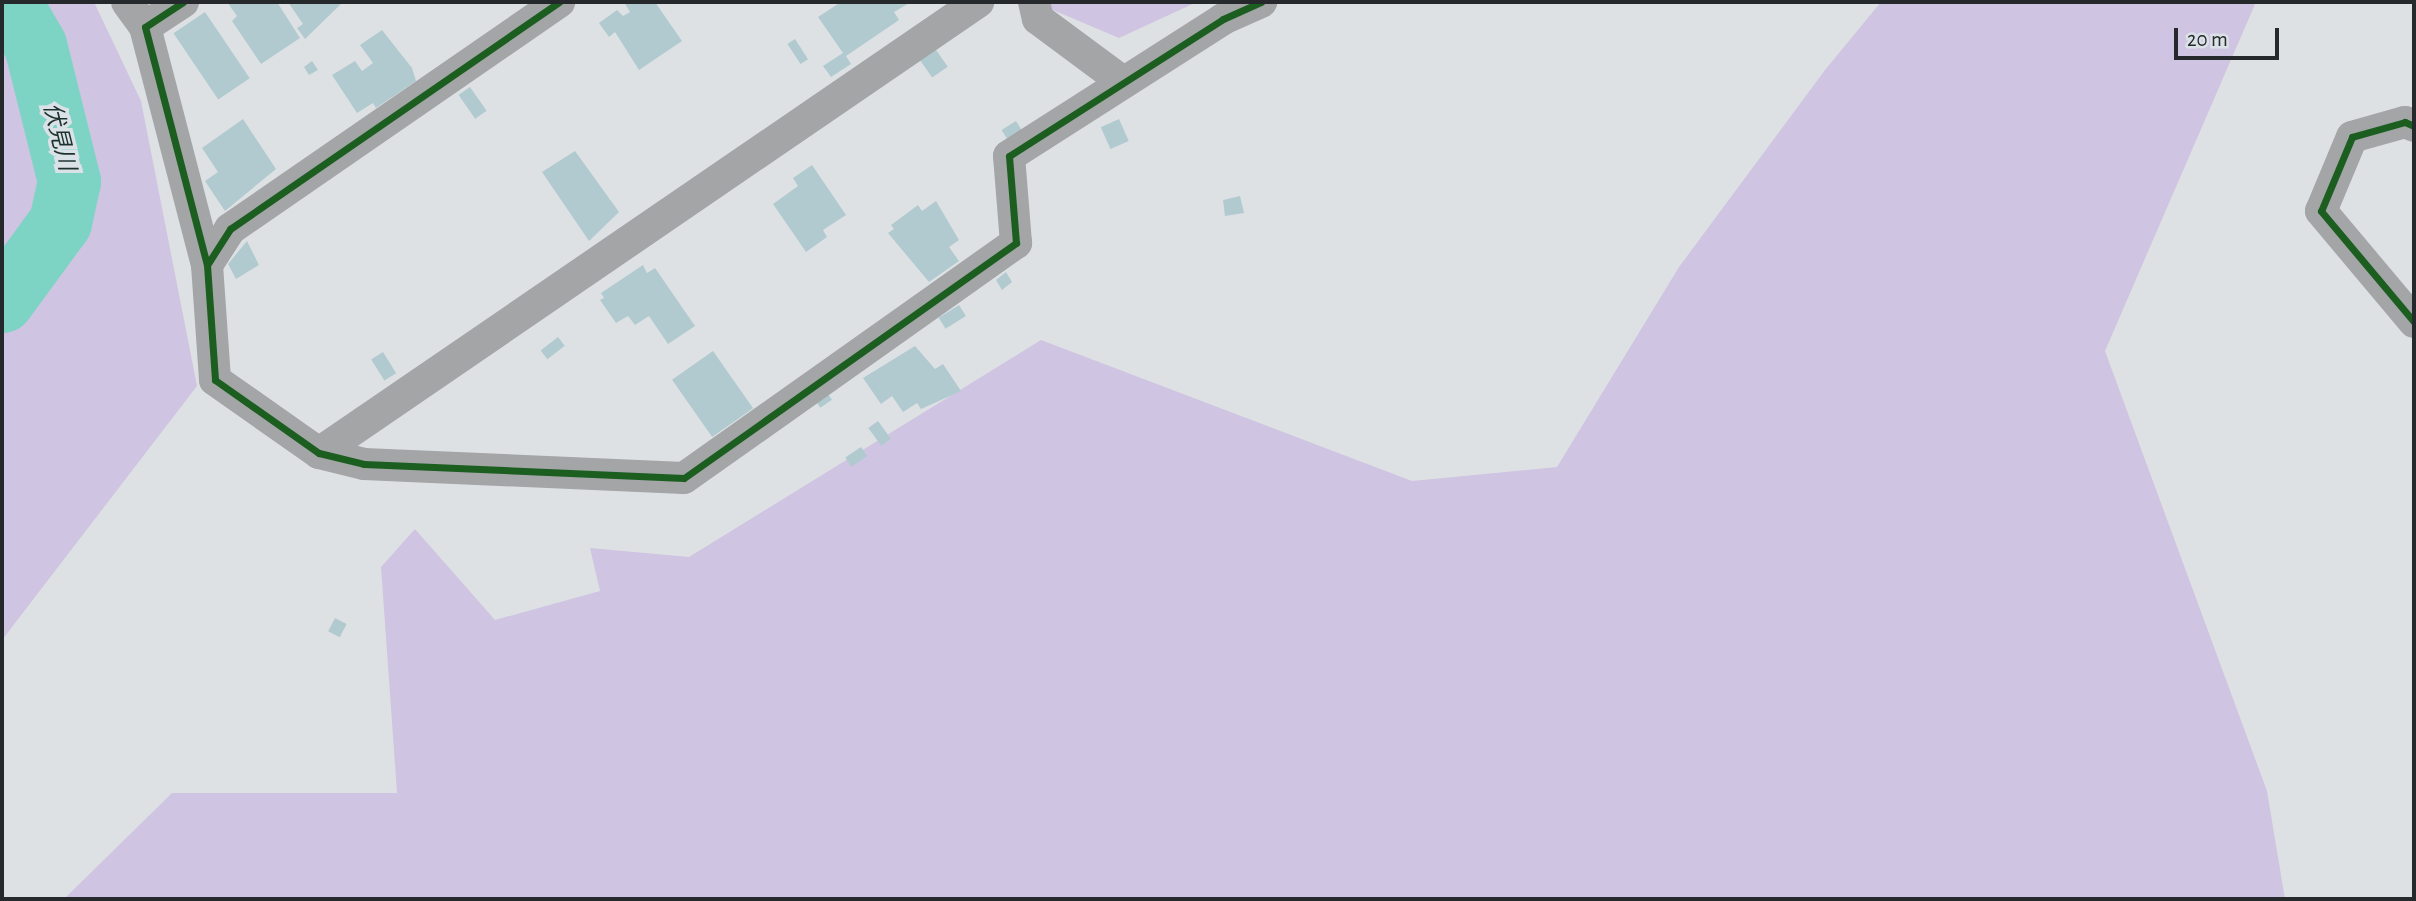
<!DOCTYPE html>
<meta charset="utf-8">
<style>
body{margin:0}
#map{position:relative;width:2416px;height:901px;overflow:hidden;background:#dee1e4;font-family:"Alegreya Sans","Noto Sans JP",sans-serif}
div>[style]{position:absolute}
[style*='--x']{left:calc(var(--x)*1px);top:calc(var(--y)*1px);width:calc(var(--w)*1px);rotate:calc(var(--a)*1deg)}
.green>*{inset:0;background:#cfc4e1}
.river>*{height:63px;margin:-31.5px;padding:0 31.5px;transform-origin:31.5px;border-radius:31.5px;background:#7dd4c4}
.building>*{inset:0;background:#b0cad0;transform-origin:0 0}
.minor>*{height:32px;margin:-16px;padding:0 16px;transform-origin:16px;border-radius:16px;background:#a3a5a7}
.cycleway>*{height:7px;margin:-3.5px;padding:0 3.5px;transform-origin:3.5px;border-radius:3.5px;background:#1b5e20}
span{translate:-50% -50%;white-space:nowrap;text-align:center;line-height:1.15;-webkit-text-stroke:7px #dbe2e7;paint-order:stroke}
.water-label{font-size:23px;color:#1d322d;font-style:italic}
.frame{position:absolute;inset:0;border:4px solid #26292b;pointer-events:none}
.scale{position:absolute;left:2174px;top:28px;width:105px;height:32px;box-sizing:border-box;border:4px solid #26292b;border-top:0;padding-left:9px;font-size:21px;line-height:24px;white-space:nowrap;color:#26292b;-webkit-text-stroke:5px #dbe2e7;paint-order:stroke}
</style>
<div id="map">
<div class="green">
<i style="clip-path:polygon(2px 2px,94px 2px,141px 101px,197px 386px,2px 640px)"></i>
<i style="clip-path:polygon(1044px 2px,1197px 2px,1119px 38px,1046px 7px)"></i>
<i style="clip-path:polygon(1881px 2px,2256px 2px,2105px 351px,2267px 791px,2285px 899px,64px 899px,172px 793px,397px 793px,381px 567px,415px 529px,495px 620px,600px 591px,590px 548px,689px 557px,1041px 340px,1412px 481px,1557px 467px,1679px 267px,1825px 70px)"></i>
</div>
<div class="river">
<i style="--x:2;--y:301;--w:98;--a:-53.7"></i>
<i style="--x:60;--y:222;--w:42;--a:-77.6"></i>
<i style="--x:69;--y:181;--w:140;--a:-104"></i>
<i style="--x:35;--y:45;--w:50;--a:-120.2"></i>
</div>
<div class="building">
<i style="clip-path:polygon(227px 2px,277px 2px,300px 38px,261px 64px,232px 21px,237px 16px)"></i>
<i style="clip-path:polygon(288px 2px,343px 2px,305px 39px,297px 28px,303px 24px)"></i>
<i style="clip-path:polygon(624px 2px,655px 2px,682px 41px,639px 70px,615px 32px,609px 37px,599px 23px,617px 10px,623px 16px,630px 12px)"></i>
<i style="clip-path:polygon(841px 2px,911px 2px,894px 12px,899px 20px,846px 56px,851px 64px,831px 77px,823px 66px,843px 53px,818px 17px)"></i>
<i style="left:205px;top:12px;width:80px;height:38px;rotate:56deg"></i>
<i style="clip-path:polygon(382px 30px,412px 68px,416px 81px,376px 108px,373px 103px,357px 113px,332px 75px,355px 61px,362px 71px,373px 63px,360px 45px)"></i>
<i style="left:795px;top:39px;width:24px;height:9px;rotate:57deg"></i>
<i style="left:934px;top:47px;width:24px;height:19px;rotate:55deg"></i>
<i style="clip-path:polygon(312px 61px,318px 70px,309px 75px,304px 67px)"></i>
<i style="left:470px;top:87px;width:29px;height:14px;rotate:55deg"></i>
<i style="clip-path:polygon(243px 119px,276px 169px,225px 211px,205px 181px,218px 172px,202px 148px)"></i>
<i style="left:1119px;top:119px;width:24px;height:20px;rotate:66deg"></i>
<i style="left:1016px;top:121px;width:13px;height:17px;rotate:58deg"></i>
<i style="clip-path:polygon(575px 151px,619px 212px,589px 241px,542px 172px)"></i>
<i style="clip-path:polygon(812px 165px,846px 215px,823px 230px,827px 237px,806px 252px,773px 204px,798px 186px,793px 178px)"></i>
<i style="clip-path:polygon(1240px 196px,1244px 213px,1225px 216px,1223px 200px)"></i>
<i style="clip-path:polygon(936px 201px,959px 240px,949px 247px,959px 261px,929px 282px,888px 233px,894px 229px,891px 225px,918px 205px,922px 211px)"></i>
<i style="clip-path:polygon(247px 241px,259px 265px,236px 279px,228px 264px)"></i>
<i style="clip-path:polygon(643px 265px,647px 273px,655px 268px,695px 326px,668px 344px,649px 316px,635px 325px,628px 316px,616px 323px,600px 300px,604px 298px,601px 293px)"></i>
<i style="clip-path:polygon(1006px 272px,1012px 282px,1002px 290px,996px 280px)"></i>
<i style="left:959px;top:305px;width:13px;height:24px;rotate:58deg"></i>
<i style="left:558px;top:337px;width:11px;height:22px;rotate:52deg"></i>
<i style="clip-path:polygon(915px 346px,935px 369px,943px 364px,961px 391px,921px 409px,917px 403px,903px 412px,892px 396px,881px 404px,863px 378px)"></i>
<i style="left:713px;top:351px;width:70px;height:50px;rotate:55deg"></i>
<i style="left:383px;top:352px;width:25px;height:14px;rotate:58deg"></i>
<i style="left:828px;top:394px;width:7px;height:14px;rotate:56deg"></i>
<i style="left:878px;top:421px;width:22px;height:12px;rotate:54deg"></i>
<i style="left:861px;top:447px;width:11px;height:19px;rotate:56deg"></i>
<i style="left:335px;top:618px;width:13px;height:15px;rotate:27deg"></i>
</div>
<div class="minor">
<i style="--x:127;--y:2;--w:31;--a:54"></i>
<i style="--x:183;--y:2;--w:45;--a:146.7"></i>
<i style="--x:145;--y:27;--w:246;--a:75.4"></i>
<i style="--x:207;--y:265;--w:115;--a:86"></i>
<i style="--x:215;--y:380;--w:127;--a:35.1"></i>
<i style="--x:319;--y:453;--w:46;--a:13.7"></i>
<i style="--x:364;--y:464;--w:320;--a:2.5"></i>
<i style="--x:684;--y:478;--w:407;--a:-35.3"></i>
<i style="--x:1016;--y:243;--w:87;--a:-94.6"></i>
<i style="--x:1009;--y:156;--w:254;--a:-32.6"></i>
<i style="--x:1223;--y:19;--w:42;--a:-24.1"></i>
<i style="--x:1034;--y:2;--w:17;--a:77"></i>
<i style="--x:1038;--y:19;--w:106;--a:36.5"></i>
<i style="--x:2414;--y:126;--w:10;--a:-156"></i>
<i style="--x:2405;--y:122;--w:55;--a:164.2"></i>
<i style="--x:2352;--y:137;--w:80;--a:112.7"></i>
<i style="--x:2321;--y:211;--w:145;--a:50"></i>
<i style="--x:207;--y:265;--w:43;--a:-57.4"></i>
<i style="--x:230;--y:229;--w:400;--a:-34.6"></i>
<i style="--x:319;--y:453;--w:799;--a:-34.39"></i>
</div>
<div class="cycleway">
<i style="--x:183;--y:2;--w:45;--a:146.7"></i>
<i style="--x:145;--y:27;--w:246;--a:75.4"></i>
<i style="--x:207;--y:265;--w:115;--a:86"></i>
<i style="--x:215;--y:380;--w:127;--a:35.1"></i>
<i style="--x:319;--y:453;--w:46;--a:13.7"></i>
<i style="--x:364;--y:464;--w:320;--a:2.5"></i>
<i style="--x:684;--y:478;--w:407;--a:-35.3"></i>
<i style="--x:1016;--y:243;--w:87;--a:-94.6"></i>
<i style="--x:1009;--y:156;--w:254;--a:-32.6"></i>
<i style="--x:1223;--y:19;--w:42;--a:-24.1"></i>
<i style="--x:2414;--y:126;--w:10;--a:-156"></i>
<i style="--x:2405;--y:122;--w:55;--a:164.2"></i>
<i style="--x:2352;--y:137;--w:80;--a:112.7"></i>
<i style="--x:2321;--y:211;--w:145;--a:50"></i>
<i style="--x:207;--y:265;--w:43;--a:-57.4"></i>
<i style="--x:230;--y:229;--w:400;--a:-34.6"></i>
</div>
<div class="water-label">
<span style="left:58px;top:137px;rotate:76deg">伏見川</span>
</div>
<div class="frame"></div>
<div class="scale">20 m</div>
</div>
